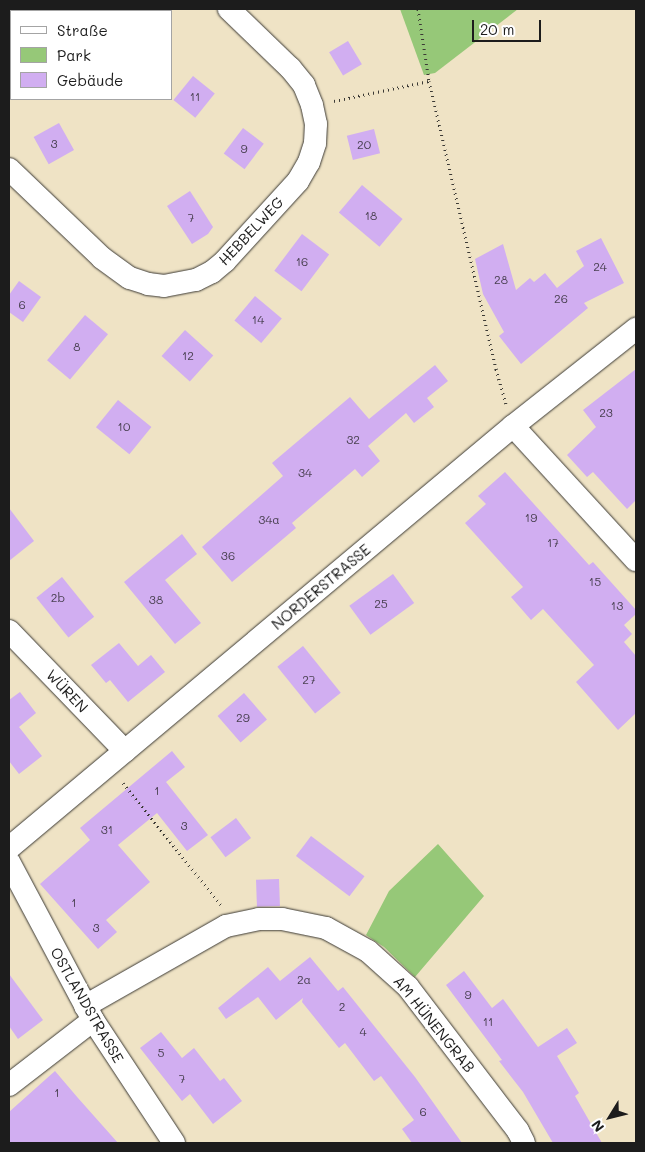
<!DOCTYPE html>
<meta charset="utf-8">
<style>
body{margin:0}
#map{position:relative;width:645px;height:1152px;overflow:hidden;background:#efe3c5;font-family:Mali,sans-serif}
div>[style]{position:absolute}
[style*='--x']{left:calc(var(--x)*1px);top:calc(var(--y)*1px);width:calc(var(--w)*1px);rotate:calc(var(--a)*1deg)}
.green>*{inset:0;background:#96c878}
.building>*{inset:0;background:#d1aef1;transform-origin:0 0}
.path>*{height:3px;margin-top:-1.5px;transform-origin:0;background:repeating-linear-gradient(90deg,#3c3a35 0 1px,transparent 0 5px)}
.roads{filter:drop-shadow(0 0 1px #3c3a35) drop-shadow(0 0 1px #3c3a35)}
.street>*{height:22px;margin:-11px;padding:0 11px;transform-origin:11px;border-radius:11px;background:#fff}
span{translate:-50% -50%;white-space:nowrap;text-align:center;line-height:1.15;-webkit-text-stroke:5px #fff;paint-order:stroke}
.number-label{font-size:12px;color:#494051}
.number-label span{-webkit-text-stroke-width:0}
.street-label{font-size:15px;color:#1c1c1c}
.frame{position:absolute;inset:0;border:10px solid #1c1c1c;pointer-events:none}
.legend{position:absolute;left:10px;top:10px;width:162px;height:90px;box-sizing:border-box;background:#fff;border:1px solid #a4a4a4;margin:0;padding:6px 9px;list-style:none;font-size:15px;color:#1c1c1c}
.legend li{display:flex;align-items:center;gap:10px;height:25px}
.legend b{width:25px;border:1px solid #a4a4a4}
.north{position:absolute;left:585px;top:1092px;width:50px;height:50px;-webkit-text-stroke:4px #fff;paint-order:stroke;rotate:234deg;font-size:14px;font-weight:700;line-height:20px;text-align:center;color:#1c1c1c}
.north::after{content:'';display:block;margin:auto;width:18px;height:22px;background:#1c1c1c;clip-path:polygon(50% 0,100% 100%,50% 72%,0 100%)}
.scale{position:absolute;left:472px;top:20px;width:69px;height:22px;box-sizing:border-box;border:2px solid #1c1c1c;border-top:0;padding-left:6px;font-size:15px;line-height:18px;white-space:nowrap;color:#1c1c1c;-webkit-text-stroke:4px #fff;paint-order:stroke}
</style>
<div id="map">
<div class="green">
<i style="clip-path:polygon(400px 9px,518px 9px,435px 73px,424px 75px)"></i>
<i style="clip-path:polygon(438px 844px,484px 896px,415px 977px,384px 947px,366px 935px,389px 891px)"></i>
</div>
<div class="building">
<i style="left:348px;top:41px;width:27px;height:22px;rotate:59deg"></i>
<i style="left:193px;top:76px;width:28px;height:31px;rotate:39deg"></i>
<i style="left:59px;top:123px;width:31px;height:29px;rotate:61deg"></i>
<i style="left:243px;top:128px;width:26px;height:32px;rotate:37deg"></i>
<i style="left:374px;top:129px;width:25px;height:28px;rotate:76deg"></i>
<i style="left:362px;top:185px;width:53px;height:36px;rotate:40deg"></i>
<i style="clip-path:polygon(190px 191px,213px 227px,208px 234px,192px 244px,167px 206px)"></i>
<i style="left:302px;top:234px;width:34px;height:46px;rotate:37deg"></i>
<i style="clip-path:polygon(601px 238px,624px 283px,584px 303px,588px 308px,521px 364px,499px 336px,504px 332px,483px 294px,475px 259px,503px 244px,516px 290px,530px 278px,534px 282px,545px 273px,557px 288px,584px 266px,576px 251px)"></i>
<i style="clip-path:polygon(19px 281px,41px 297px,23px 322px,9px 312px,9px 295px)"></i>
<i style="left:255px;top:296px;width:35px;height:32px;rotate:40deg"></i>
<i style="left:85px;top:315px;width:30px;height:59px;rotate:40deg"></i>
<i style="left:185px;top:330px;width:38px;height:35px;rotate:42deg"></i>
<i style="clip-path:polygon(435px 365px,448px 381px,427px 398px,434px 407px,414px 423px,406px 413px,368px 446px,380px 461px,362px 477px,355px 469px,292px 523px,296px 528px,232px 582px,202px 547px,283px 476px,272px 463px,350px 397px,369px 419px)"></i>
<i style="clip-path:polygon(636px 369px,636px 500px,627px 509px,593px 472px,587px 477px,567px 455px,596px 427px,583px 410px)"></i>
<i style="left:118px;top:400px;width:43px;height:35px;rotate:39deg"></i>
<i style="clip-path:polygon(505px 472px,589px 565px,593px 562px,636px 610px,636px 614px,624px 625px,632px 634px,624px 642px,636px 656px,636px 713px,618px 730px,576px 682px,594px 665px,543px 609px,531px 620px,511px 597px,523px 587px,465px 523px,486px 504px,478px 496px)"></i>
<i style="clip-path:polygon(9px 508px,34px 541px,9px 561px)"></i>
<i style="clip-path:polygon(182px 534px,197px 554px,165px 580px,201px 623px,175px 644px,124px 582px)"></i>
<i style="left:393px;top:574px;width:36px;height:54px;rotate:54deg"></i>
<i style="left:62px;top:577px;width:51px;height:33px;rotate:51deg"></i>
<i style="clip-path:polygon(119px 643px,138px 666px,151px 655px,165px 672px,128px 702px,110px 680px,106px 683px,91px 665px)"></i>
<i style="left:303px;top:646px;width:60px;height:33px;rotate:51deg"></i>
<i style="clip-path:polygon(20px 692px,36px 713px,19px 727px,42px 756px,19px 774px,9px 761px,9px 700px)"></i>
<i style="left:244px;top:693px;width:35px;height:35px;rotate:49deg"></i>
<i style="clip-path:polygon(172px 751px,185px 767px,166px 782px,208px 835px,187px 851px,157px 813px,118px 845px,150px 882px,106px 920px,117px 932px,98px 949px,40px 884px,90px 840px,80px 828px)"></i>
<i style="left:236px;top:818px;width:25px;height:32px;rotate:53deg"></i>
<i style="left:311px;top:836px;width:67px;height:25px;rotate:37deg"></i>
<i style="left:279px;top:879px;width:27px;height:23px;rotate:88deg"></i>
<i style="clip-path:polygon(310px 957px,338px 991px,343px 987px,415px 1077px,462px 1143px,412px 1143px,402px 1129px,414px 1120px,381px 1076px,374px 1081px,345px 1043px,339px 1048px,302px 1002px,303px 998px,276px 1020px,258px 997px,226px 1019px,218px 1008px,268px 967px,280px 981px)"></i>
<i style="clip-path:polygon(464px 971px,492px 1008px,503px 999px,538px 1047px,567px 1028px,577px 1043px,557px 1056px,579px 1093px,575px 1096px,602px 1143px,553px 1143px,523px 1092px,499px 1061px,502px 1060px,446px 985px)"></i>
<i style="clip-path:polygon(9px 974px,43px 1020px,18px 1039px,9px 1026px)"></i>
<i style="clip-path:polygon(161px 1032px,182px 1058px,194px 1048px,220px 1081px,224px 1078px,242px 1101px,213px 1124px,190px 1094px,182px 1101px,140px 1048px)"></i>
<i style="clip-path:polygon(55px 1071px,78px 1098px,118px 1143px,9px 1143px,9px 1112px)"></i>
</div>
<div class="path">
<i style="--x:418;--y:9;--w:73;--a:81.3"></i>
<i style="--x:429;--y:81;--w:296;--a:76.9"></i>
<i style="--x:496;--y:369;--w:36;--a:74"></i>
<i style="--x:334;--y:101;--w:97;--a:-11.9"></i>
<i style="--x:123;--y:783;--w:156;--a:51.2"></i>
</div>
<div class="roads">
<div class="street">
<i style="--x:9;--y:169;--w:129;--a:43.7"></i>
<i style="--x:102;--y:258;--w:34;--a:36"></i>
<i style="--x:130;--y:278;--w:19;--a:18"></i>
<i style="--x:148;--y:284;--w:16;--a:7"></i>
<i style="--x:164;--y:286;--w:33;--a:-11"></i>
<i style="--x:196;--y:280;--w:18;--a:-27"></i>
<i style="--x:212;--y:272;--w:17;--a:-40"></i>
<i style="--x:225;--y:261;--w:108;--a:-47.6"></i>
<i style="--x:298;--y:181;--w:22;--a:-60"></i>
<i style="--x:309;--y:162;--w:20;--a:-72"></i>
<i style="--x:315;--y:143;--w:19;--a:-87"></i>
<i style="--x:316;--y:124;--w:19;--a:-102"></i>
<i style="--x:312;--y:105;--w:22;--a:-112"></i>
<i style="--x:304;--y:85;--w:22;--a:-129"></i>
<i style="--x:290;--y:68;--w:85;--a:-136"></i>
<i style="--x:513;--y:426;--w:182;--a:47.5"></i>
<i style="--x:9;--y:631;--w:167;--a:46"></i>
<i style="--x:9;--y:848;--w:657;--a:-39.94"></i>
<i style="--x:513;--y:426;--w:157;--a:-38.3"></i>
<i style="--x:9;--y:862;--w:179;--a:62"></i>
<i style="--x:93;--y:1020;--w:147;--a:56.6"></i>
<i style="--x:85;--y:1006;--w:162;--a:-29.6"></i>
<i style="--x:226;--y:926;--w:34;--a:-12"></i>
<i style="--x:259;--y:919;--w:23;--a:0"></i>
<i style="--x:282;--y:919;--w:45;--a:11.6"></i>
<i style="--x:326;--y:928;--w:48;--a:28.7"></i>
<i style="--x:368;--y:951;--w:54;--a:42"></i>
<i style="--x:408;--y:987;--w:181;--a:52.6"></i>
<i style="--x:518;--y:1131;--w:13;--a:63"></i>
<i style="--x:9;--y:1085;--w:106;--a:-37.7"></i>
</div>
</div>
<div class="number-label">
<span style="left:195px;top:97px">11</span>
<span style="left:54px;top:144px">3</span>
<span style="left:364px;top:145px">20</span>
<span style="left:244px;top:149px">9</span>
<span style="left:371px;top:216px">18</span>
<span style="left:191px;top:218px">7</span>
<span style="left:302px;top:262px">16</span>
<span style="left:600px;top:267px">24</span>
<span style="left:501px;top:280px">28</span>
<span style="left:561px;top:299px">26</span>
<span style="left:22px;top:305px">6</span>
<span style="left:258px;top:320px">14</span>
<span style="left:77px;top:347px">8</span>
<span style="left:188px;top:356px">12</span>
<span style="left:606px;top:413px">23</span>
<span style="left:124px;top:427px">10</span>
<span style="left:353px;top:440px">32</span>
<span style="left:305px;top:473px">34</span>
<span style="left:531px;top:518px">19</span>
<span style="left:269px;top:520px">34a</span>
<span style="left:553px;top:543px">17</span>
<span style="left:228px;top:556px">36</span>
<span style="left:595px;top:582px">15</span>
<span style="left:58px;top:598px">2b</span>
<span style="left:156px;top:600px">38</span>
<span style="left:381px;top:604px">25</span>
<span style="left:617px;top:606px">13</span>
<span style="left:309px;top:680px">27</span>
<span style="left:243px;top:718px">29</span>
<span style="left:157px;top:791px">1</span>
<span style="left:184px;top:826px">3</span>
<span style="left:107px;top:830px">31</span>
<span style="left:74px;top:903px">1</span>
<span style="left:96px;top:928px">3</span>
<span style="left:304px;top:980px">2a</span>
<span style="left:468px;top:995px">9</span>
<span style="left:342px;top:1007px">2</span>
<span style="left:488px;top:1022px">11</span>
<span style="left:363px;top:1032px">4</span>
<span style="left:161px;top:1053px">5</span>
<span style="left:182px;top:1079px">7</span>
<span style="left:57px;top:1093px">1</span>
<span style="left:423px;top:1112px">6</span>
</div>
<div class="street-label">
<span style="left:251px;top:231px;rotate:-47deg">HEBBELWEG</span>
<span style="left:321px;top:587px;rotate:-40deg">NORDERSTRASSE</span>
<span style="left:67px;top:691px;rotate:46deg">WÜREN</span>
<span style="left:87px;top:1005px;rotate:60deg">OSTLANDSTRASSE</span>
<span style="left:434px;top:1024px;rotate:51deg">AM HÜNENGRAB</span>
</div>
<div class="frame"></div>
<ul class="legend">
<li><b style="height:6px;background:#fff"></b>Straße</li>
<li><b style="height:14px;background:#96c878"></b>Park</li>
<li><b style="height:14px;background:#d1aef1"></b>Gebäude</li>
</ul>
<div class="north">N</div>
<div class="scale">20 m</div>
</div>
